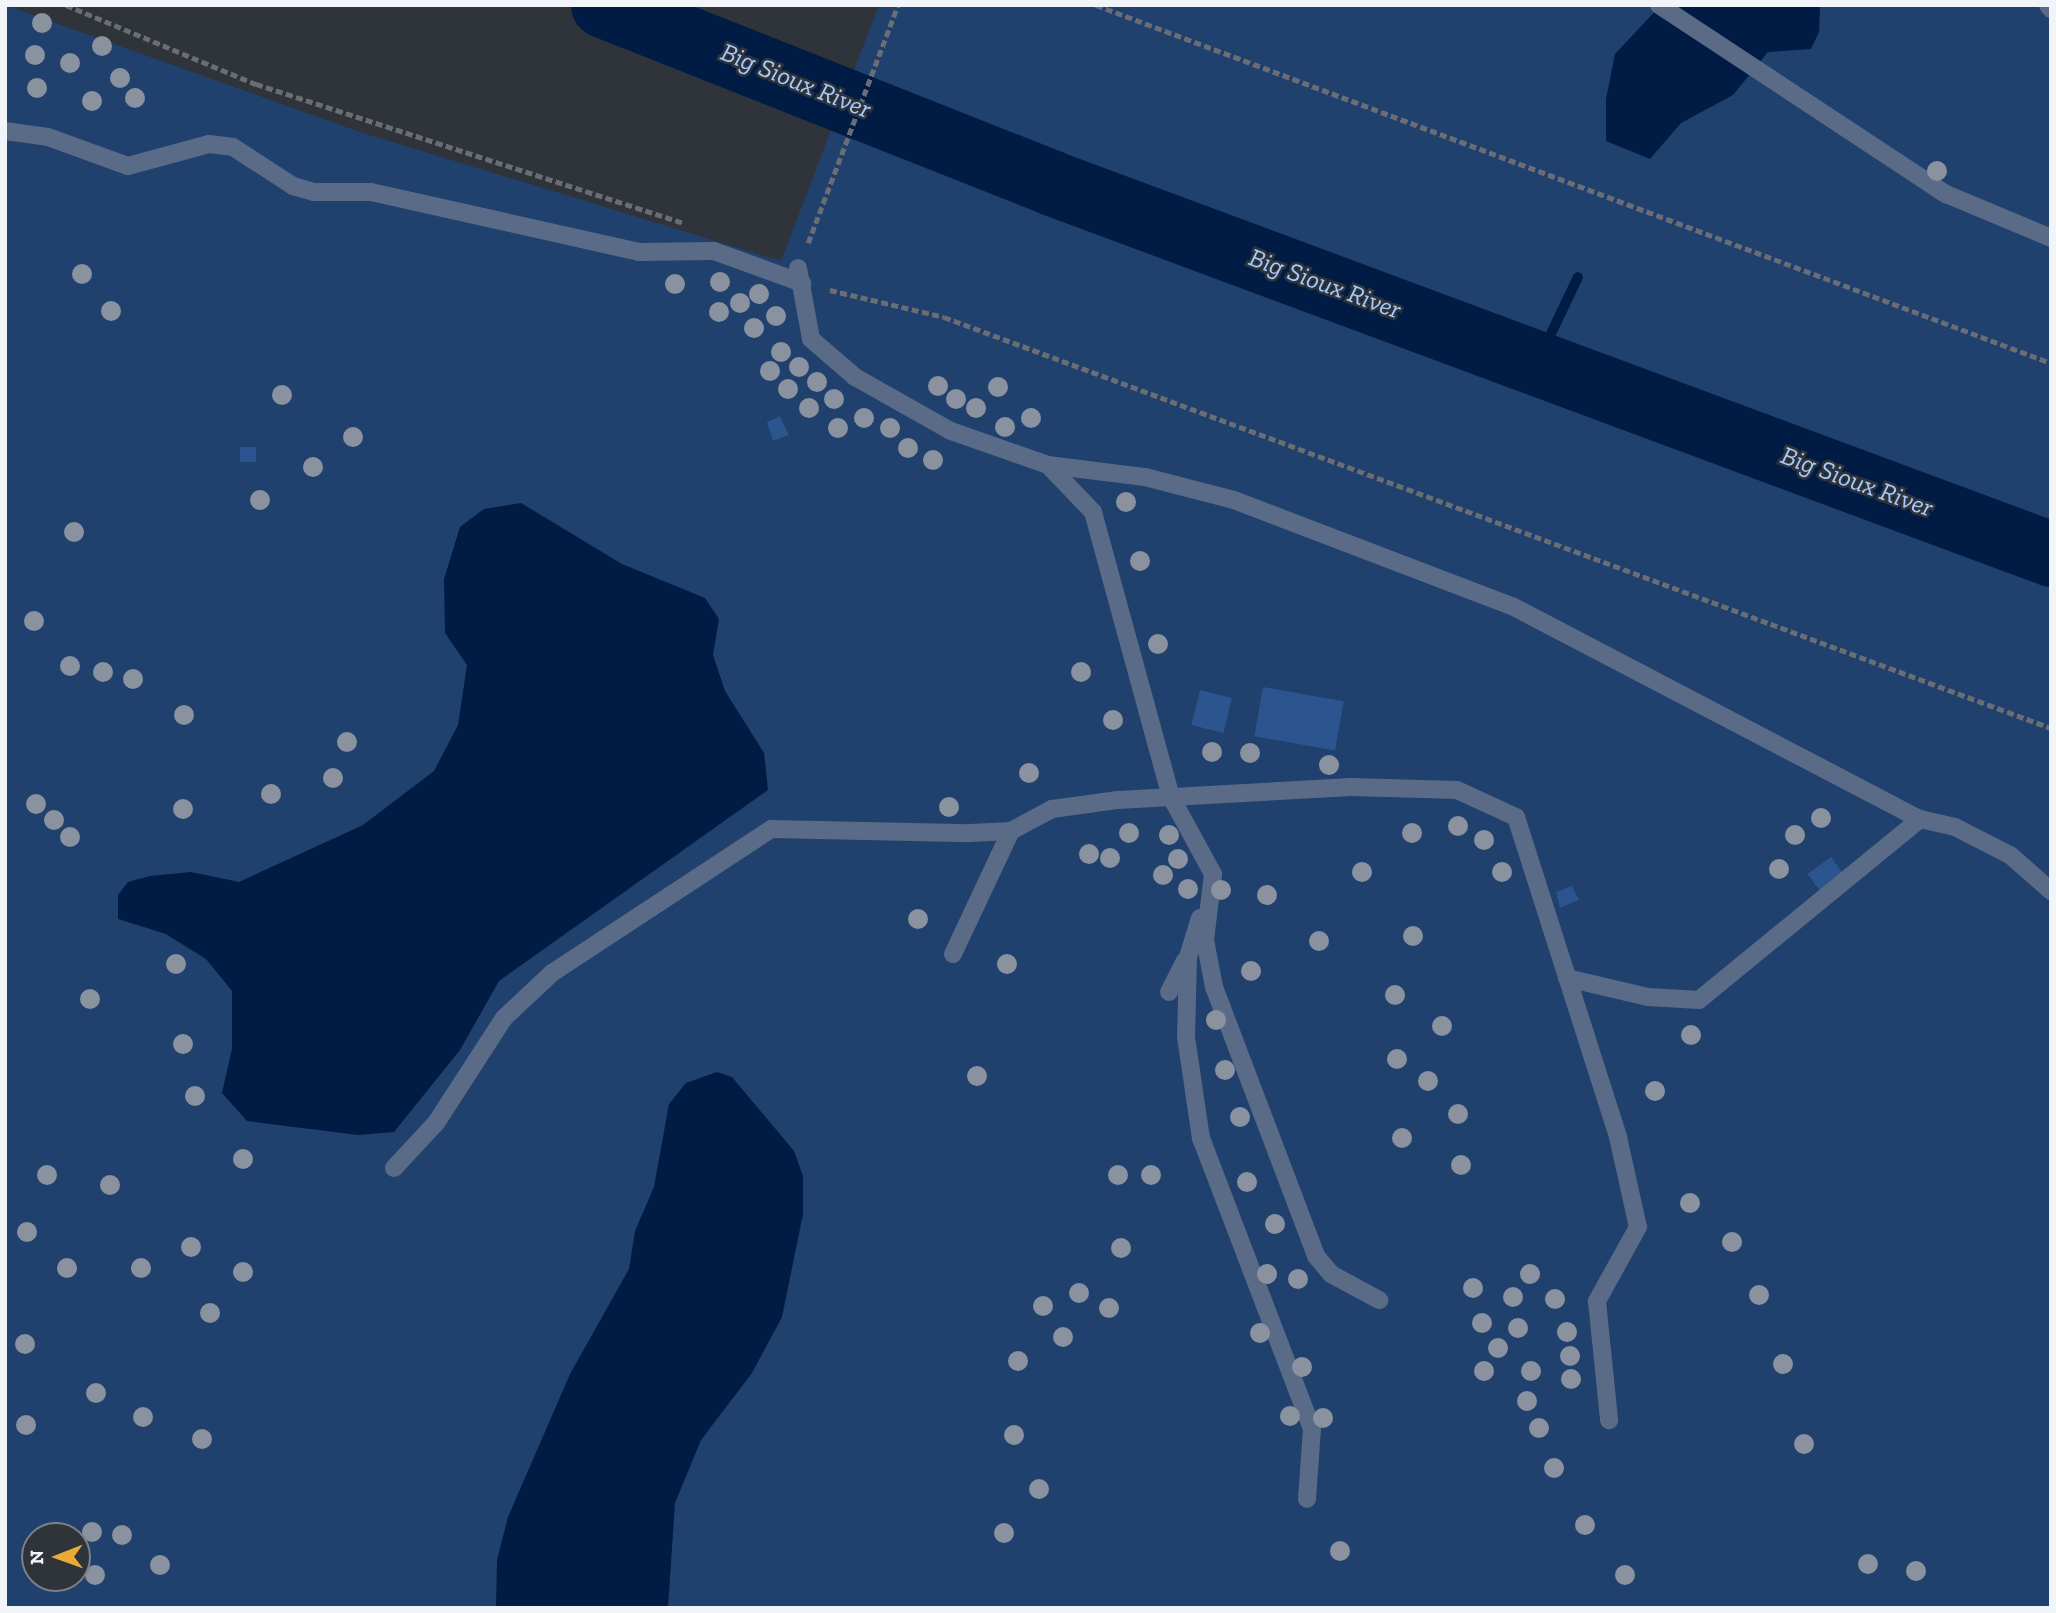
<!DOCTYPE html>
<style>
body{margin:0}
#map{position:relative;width:2056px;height:1613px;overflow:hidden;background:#2f333a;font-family:"Zilla Slab",serif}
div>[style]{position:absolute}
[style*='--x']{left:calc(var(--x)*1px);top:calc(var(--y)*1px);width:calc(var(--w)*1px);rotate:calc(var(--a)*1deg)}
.green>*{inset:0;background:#20406d}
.water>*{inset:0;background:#001c45}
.stream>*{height:10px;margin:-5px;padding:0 5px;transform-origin:5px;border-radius:5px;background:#001c45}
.river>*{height:65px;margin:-32.5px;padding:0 32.5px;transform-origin:32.5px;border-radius:32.5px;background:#001c45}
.building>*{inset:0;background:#2c548e;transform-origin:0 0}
.path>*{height:4.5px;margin-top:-2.25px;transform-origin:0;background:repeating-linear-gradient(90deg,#6a6e74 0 7px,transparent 0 10.5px)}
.minor>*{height:18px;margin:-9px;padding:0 9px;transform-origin:9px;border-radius:9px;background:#596b86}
.trees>*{width:20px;height:20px;margin:-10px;border-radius:50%;background:#8a929f}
span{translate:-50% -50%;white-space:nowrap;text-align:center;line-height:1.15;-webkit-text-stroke:5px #2f333a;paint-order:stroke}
.water-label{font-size:26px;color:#a7cafd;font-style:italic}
.frame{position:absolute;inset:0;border:7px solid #f1f4f8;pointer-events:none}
.north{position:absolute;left:21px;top:1522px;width:70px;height:70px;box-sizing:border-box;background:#2f333a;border:2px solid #7d8086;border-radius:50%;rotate:269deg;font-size:19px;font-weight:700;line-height:28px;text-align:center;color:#f1f4f8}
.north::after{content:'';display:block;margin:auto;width:24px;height:32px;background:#eaaa38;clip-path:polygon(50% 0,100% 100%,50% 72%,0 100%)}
</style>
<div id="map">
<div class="green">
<i style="clip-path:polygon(evenodd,5px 5px,360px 132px,781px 261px,879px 5px,2051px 5px,2051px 1608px,5px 1608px,5px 5px,35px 1536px,77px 1536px,77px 1578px,35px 1578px,35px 1536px)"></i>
</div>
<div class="water">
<i style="clip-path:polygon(1661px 5px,1820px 5px,1819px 32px,1811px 49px,1768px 52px,1733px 95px,1681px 123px,1650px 159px,1606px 141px,1606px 99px,1615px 54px)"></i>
<i style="clip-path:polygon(521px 503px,622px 564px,705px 598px,719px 619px,713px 655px,725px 691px,764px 753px,768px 790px,499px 981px,460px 1050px,394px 1132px,358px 1135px,247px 1121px,222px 1093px,232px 1049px,232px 991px,206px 959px,166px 934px,118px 919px,118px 895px,128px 882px,150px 876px,191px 872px,239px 882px,363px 825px,434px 771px,458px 725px,467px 665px,445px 633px,444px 579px,460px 527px,484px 509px)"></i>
<i style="clip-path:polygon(717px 1072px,732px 1077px,794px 1151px,803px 1176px,803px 1214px,782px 1317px,752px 1373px,701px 1440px,675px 1503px,668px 1608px,496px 1608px,497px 1560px,508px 1517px,570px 1374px,629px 1269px,635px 1231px,654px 1187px,669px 1104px,686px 1083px)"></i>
</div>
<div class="stream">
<i style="--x:1537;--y:363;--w:95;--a:-64.5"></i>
</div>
<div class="river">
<i style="--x:603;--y:5;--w:483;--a:21.6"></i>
<i style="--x:1052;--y:183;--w:1066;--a:20.37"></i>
</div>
<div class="building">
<i style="clip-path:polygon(780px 416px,789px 435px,773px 441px,767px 422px)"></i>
<i style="left:240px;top:447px;width:16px;height:15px"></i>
<i style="left:1263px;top:687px;width:82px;height:50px;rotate:10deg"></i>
<i style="left:1200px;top:690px;width:33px;height:36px;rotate:14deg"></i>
<i style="left:1831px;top:857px;width:24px;height:29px;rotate:54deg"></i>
<i style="clip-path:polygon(1572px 886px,1579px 900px,1560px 908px,1556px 892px)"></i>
</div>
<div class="path">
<i style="--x:66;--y:5;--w:206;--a:22.6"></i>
<i style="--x:256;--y:84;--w:451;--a:18"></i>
<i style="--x:1096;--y:5;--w:1020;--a:20.55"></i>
<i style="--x:808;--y:243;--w:254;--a:-69.3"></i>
<i style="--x:830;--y:290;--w:117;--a:13.3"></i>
<i style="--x:944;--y:317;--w:1181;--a:20.37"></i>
</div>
<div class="minor">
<i style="--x:1659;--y:5;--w:344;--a:33.4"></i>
<i style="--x:1946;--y:194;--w:114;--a:22.7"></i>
<i style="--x:2048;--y:5;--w:5;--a:53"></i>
<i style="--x:5;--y:131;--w:43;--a:7.9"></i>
<i style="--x:48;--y:137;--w:85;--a:19.9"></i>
<i style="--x:128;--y:166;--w:84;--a:-15.2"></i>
<i style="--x:209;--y:144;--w:24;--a:7"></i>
<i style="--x:233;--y:147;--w:72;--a:33"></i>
<i style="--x:293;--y:186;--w:22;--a:16"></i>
<i style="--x:314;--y:192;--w:57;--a:0"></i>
<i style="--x:371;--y:192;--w:275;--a:12.6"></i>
<i style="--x:639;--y:252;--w:75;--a:-0.8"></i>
<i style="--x:714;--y:251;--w:94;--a:20"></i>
<i style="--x:798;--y:268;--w:72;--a:79.6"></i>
<i style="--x:811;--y:339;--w:58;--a:40.8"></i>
<i style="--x:855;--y:377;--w:110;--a:29.4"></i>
<i style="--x:951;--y:431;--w:103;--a:19.3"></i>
<i style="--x:1048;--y:465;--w:65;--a:46.2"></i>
<i style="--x:1093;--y:512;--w:295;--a:74.7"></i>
<i style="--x:1171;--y:797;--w:88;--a:61.4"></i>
<i style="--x:1213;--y:874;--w:66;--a:96.9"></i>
<i style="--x:1205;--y:940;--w:48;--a:79.2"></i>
<i style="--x:1214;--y:987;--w:288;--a:69.2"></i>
<i style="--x:1316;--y:1256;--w:23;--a:50"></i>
<i style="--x:1331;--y:1274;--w:55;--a:28.4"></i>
<i style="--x:1048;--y:465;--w:98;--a:7.1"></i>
<i style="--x:1145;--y:477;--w:92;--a:14.5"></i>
<i style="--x:1234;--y:500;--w:298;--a:20.9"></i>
<i style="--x:1512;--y:606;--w:460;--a:27.6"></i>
<i style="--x:1200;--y:918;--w:41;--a:107.1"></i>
<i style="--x:1188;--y:957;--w:80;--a:91.4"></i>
<i style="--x:1186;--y:1037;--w:102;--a:81.6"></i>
<i style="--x:1201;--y:1138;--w:311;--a:69.1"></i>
<i style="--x:1312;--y:1428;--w:71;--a:94"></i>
<i style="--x:953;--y:954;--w:136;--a:-64.8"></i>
<i style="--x:1567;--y:978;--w:83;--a:13.2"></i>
<i style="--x:1648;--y:997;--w:51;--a:3.4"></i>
<i style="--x:1699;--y:1000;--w:286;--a:-39.3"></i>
<i style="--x:1920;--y:819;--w:36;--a:13"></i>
<i style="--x:1955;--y:827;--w:62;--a:27"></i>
<i style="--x:2010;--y:855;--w:55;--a:41.3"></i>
<i style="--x:1169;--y:992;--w:35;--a:-63"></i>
<i style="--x:394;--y:1168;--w:62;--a:-47"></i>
<i style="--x:436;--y:1123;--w:125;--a:-57.1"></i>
<i style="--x:504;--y:1018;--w:66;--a:-43.2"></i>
<i style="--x:552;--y:973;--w:262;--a:-33.3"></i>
<i style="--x:771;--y:829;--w:199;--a:1.2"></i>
<i style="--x:970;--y:833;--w:41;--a:-2.8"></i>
<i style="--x:1011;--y:831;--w:47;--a:-28.2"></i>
<i style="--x:1052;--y:809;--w:67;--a:-7.8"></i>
<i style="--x:1118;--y:800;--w:233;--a:-3.2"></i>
<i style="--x:1351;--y:787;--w:106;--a:1.6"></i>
<i style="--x:1457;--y:790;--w:65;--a:24.6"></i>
<i style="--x:1516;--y:817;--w:336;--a:72.3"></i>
<i style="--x:1618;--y:1137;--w:92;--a:77.5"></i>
<i style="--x:1638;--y:1227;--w:85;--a:119"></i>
<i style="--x:1597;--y:1301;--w:120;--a:84.2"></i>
</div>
<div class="trees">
<i style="left:42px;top:23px"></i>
<i style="left:102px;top:46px"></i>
<i style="left:35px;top:55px"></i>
<i style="left:70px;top:63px"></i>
<i style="left:120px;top:78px"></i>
<i style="left:37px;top:88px"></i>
<i style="left:135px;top:98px"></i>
<i style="left:92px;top:101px"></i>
<i style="left:1937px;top:171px"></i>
<i style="left:82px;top:274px"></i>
<i style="left:720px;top:282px"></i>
<i style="left:675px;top:284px"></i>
<i style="left:759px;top:294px"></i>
<i style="left:740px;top:303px"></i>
<i style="left:111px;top:311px"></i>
<i style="left:719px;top:312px"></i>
<i style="left:776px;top:316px"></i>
<i style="left:754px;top:328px"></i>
<i style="left:781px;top:352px"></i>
<i style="left:799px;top:367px"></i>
<i style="left:770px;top:371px"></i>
<i style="left:817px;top:382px"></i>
<i style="left:938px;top:386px"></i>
<i style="left:998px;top:387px"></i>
<i style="left:788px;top:389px"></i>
<i style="left:282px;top:395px"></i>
<i style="left:834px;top:399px"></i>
<i style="left:956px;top:399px"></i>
<i style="left:809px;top:408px"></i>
<i style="left:976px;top:408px"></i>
<i style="left:864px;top:418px"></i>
<i style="left:1031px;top:418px"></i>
<i style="left:1005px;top:427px"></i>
<i style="left:838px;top:428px"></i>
<i style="left:890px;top:428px"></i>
<i style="left:353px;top:437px"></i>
<i style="left:908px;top:448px"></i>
<i style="left:933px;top:460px"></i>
<i style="left:313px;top:467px"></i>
<i style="left:260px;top:500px"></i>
<i style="left:1126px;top:502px"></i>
<i style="left:74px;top:532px"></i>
<i style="left:1140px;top:561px"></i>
<i style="left:34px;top:621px"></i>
<i style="left:1158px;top:644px"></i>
<i style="left:70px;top:666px"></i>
<i style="left:103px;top:672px"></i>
<i style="left:1081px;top:672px"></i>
<i style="left:133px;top:679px"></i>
<i style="left:184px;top:715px"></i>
<i style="left:1113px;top:720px"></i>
<i style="left:347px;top:742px"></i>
<i style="left:1212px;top:752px"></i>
<i style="left:1250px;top:753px"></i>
<i style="left:1329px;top:765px"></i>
<i style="left:1029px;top:773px"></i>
<i style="left:333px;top:778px"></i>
<i style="left:271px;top:794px"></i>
<i style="left:36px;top:804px"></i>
<i style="left:949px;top:807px"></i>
<i style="left:183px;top:809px"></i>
<i style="left:1821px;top:818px"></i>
<i style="left:54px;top:820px"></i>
<i style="left:1458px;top:826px"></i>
<i style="left:1129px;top:833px"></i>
<i style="left:1412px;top:833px"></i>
<i style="left:1169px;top:835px"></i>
<i style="left:1795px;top:835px"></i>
<i style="left:70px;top:837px"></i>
<i style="left:1484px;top:840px"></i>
<i style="left:1089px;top:854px"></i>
<i style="left:1110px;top:858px"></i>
<i style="left:1178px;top:859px"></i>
<i style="left:1779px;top:869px"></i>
<i style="left:1362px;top:872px"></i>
<i style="left:1502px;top:872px"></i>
<i style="left:1163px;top:875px"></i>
<i style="left:1188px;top:889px"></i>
<i style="left:1221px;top:890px"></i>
<i style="left:1267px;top:895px"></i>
<i style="left:918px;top:919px"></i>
<i style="left:1413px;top:936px"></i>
<i style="left:1319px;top:941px"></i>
<i style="left:176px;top:964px"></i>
<i style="left:1007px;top:964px"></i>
<i style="left:1251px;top:971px"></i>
<i style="left:1395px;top:995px"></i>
<i style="left:90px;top:999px"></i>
<i style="left:1216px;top:1020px"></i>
<i style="left:1442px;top:1026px"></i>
<i style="left:1691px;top:1035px"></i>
<i style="left:183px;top:1044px"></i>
<i style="left:1397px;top:1059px"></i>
<i style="left:1225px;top:1070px"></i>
<i style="left:977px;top:1076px"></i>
<i style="left:1428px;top:1081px"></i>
<i style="left:1655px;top:1091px"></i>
<i style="left:195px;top:1096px"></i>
<i style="left:1458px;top:1114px"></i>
<i style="left:1240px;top:1117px"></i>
<i style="left:1402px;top:1138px"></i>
<i style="left:243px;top:1159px"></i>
<i style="left:1461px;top:1165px"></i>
<i style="left:47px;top:1175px"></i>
<i style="left:1118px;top:1175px"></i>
<i style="left:1151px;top:1175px"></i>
<i style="left:1247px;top:1182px"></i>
<i style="left:110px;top:1185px"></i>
<i style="left:1690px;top:1203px"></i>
<i style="left:1275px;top:1224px"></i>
<i style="left:27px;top:1232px"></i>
<i style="left:1732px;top:1242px"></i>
<i style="left:191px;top:1247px"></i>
<i style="left:1121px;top:1248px"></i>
<i style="left:67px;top:1268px"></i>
<i style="left:141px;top:1268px"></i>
<i style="left:243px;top:1272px"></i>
<i style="left:1267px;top:1274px"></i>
<i style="left:1530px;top:1274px"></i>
<i style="left:1298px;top:1279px"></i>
<i style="left:1473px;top:1288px"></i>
<i style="left:1079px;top:1293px"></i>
<i style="left:1759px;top:1295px"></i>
<i style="left:1513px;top:1297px"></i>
<i style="left:1555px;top:1299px"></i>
<i style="left:1043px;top:1306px"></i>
<i style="left:1109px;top:1308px"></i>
<i style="left:210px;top:1313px"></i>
<i style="left:1482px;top:1323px"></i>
<i style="left:1518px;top:1328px"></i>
<i style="left:1567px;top:1332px"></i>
<i style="left:1260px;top:1333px"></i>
<i style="left:1063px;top:1337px"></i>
<i style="left:25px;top:1344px"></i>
<i style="left:1498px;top:1348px"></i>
<i style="left:1570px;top:1356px"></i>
<i style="left:1018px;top:1361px"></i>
<i style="left:1783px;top:1364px"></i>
<i style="left:1302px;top:1367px"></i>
<i style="left:1484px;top:1371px"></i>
<i style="left:1531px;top:1371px"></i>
<i style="left:1571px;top:1379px"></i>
<i style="left:96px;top:1393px"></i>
<i style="left:1527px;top:1401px"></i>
<i style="left:1290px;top:1416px"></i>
<i style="left:143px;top:1417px"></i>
<i style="left:1323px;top:1418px"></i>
<i style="left:26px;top:1425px"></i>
<i style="left:1539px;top:1428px"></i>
<i style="left:1014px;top:1435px"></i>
<i style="left:202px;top:1439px"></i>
<i style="left:1804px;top:1444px"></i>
<i style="left:1554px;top:1468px"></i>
<i style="left:1039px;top:1489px"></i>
<i style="left:1585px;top:1525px"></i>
<i style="left:92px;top:1532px"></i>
<i style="left:1004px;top:1533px"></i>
<i style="left:122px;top:1535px"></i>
<i style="left:1340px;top:1551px"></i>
<i style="left:1868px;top:1564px"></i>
<i style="left:160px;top:1565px"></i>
<i style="left:1916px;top:1571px"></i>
<i style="left:95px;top:1575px"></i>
<i style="left:1625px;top:1575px"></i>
</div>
<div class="water-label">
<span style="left:796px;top:81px;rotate:22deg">Big Sioux River</span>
<span style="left:1325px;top:284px;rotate:20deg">Big Sioux River</span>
<span style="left:1857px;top:482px;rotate:20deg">Big Sioux River</span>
</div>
<div class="frame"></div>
<div class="north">N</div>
</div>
